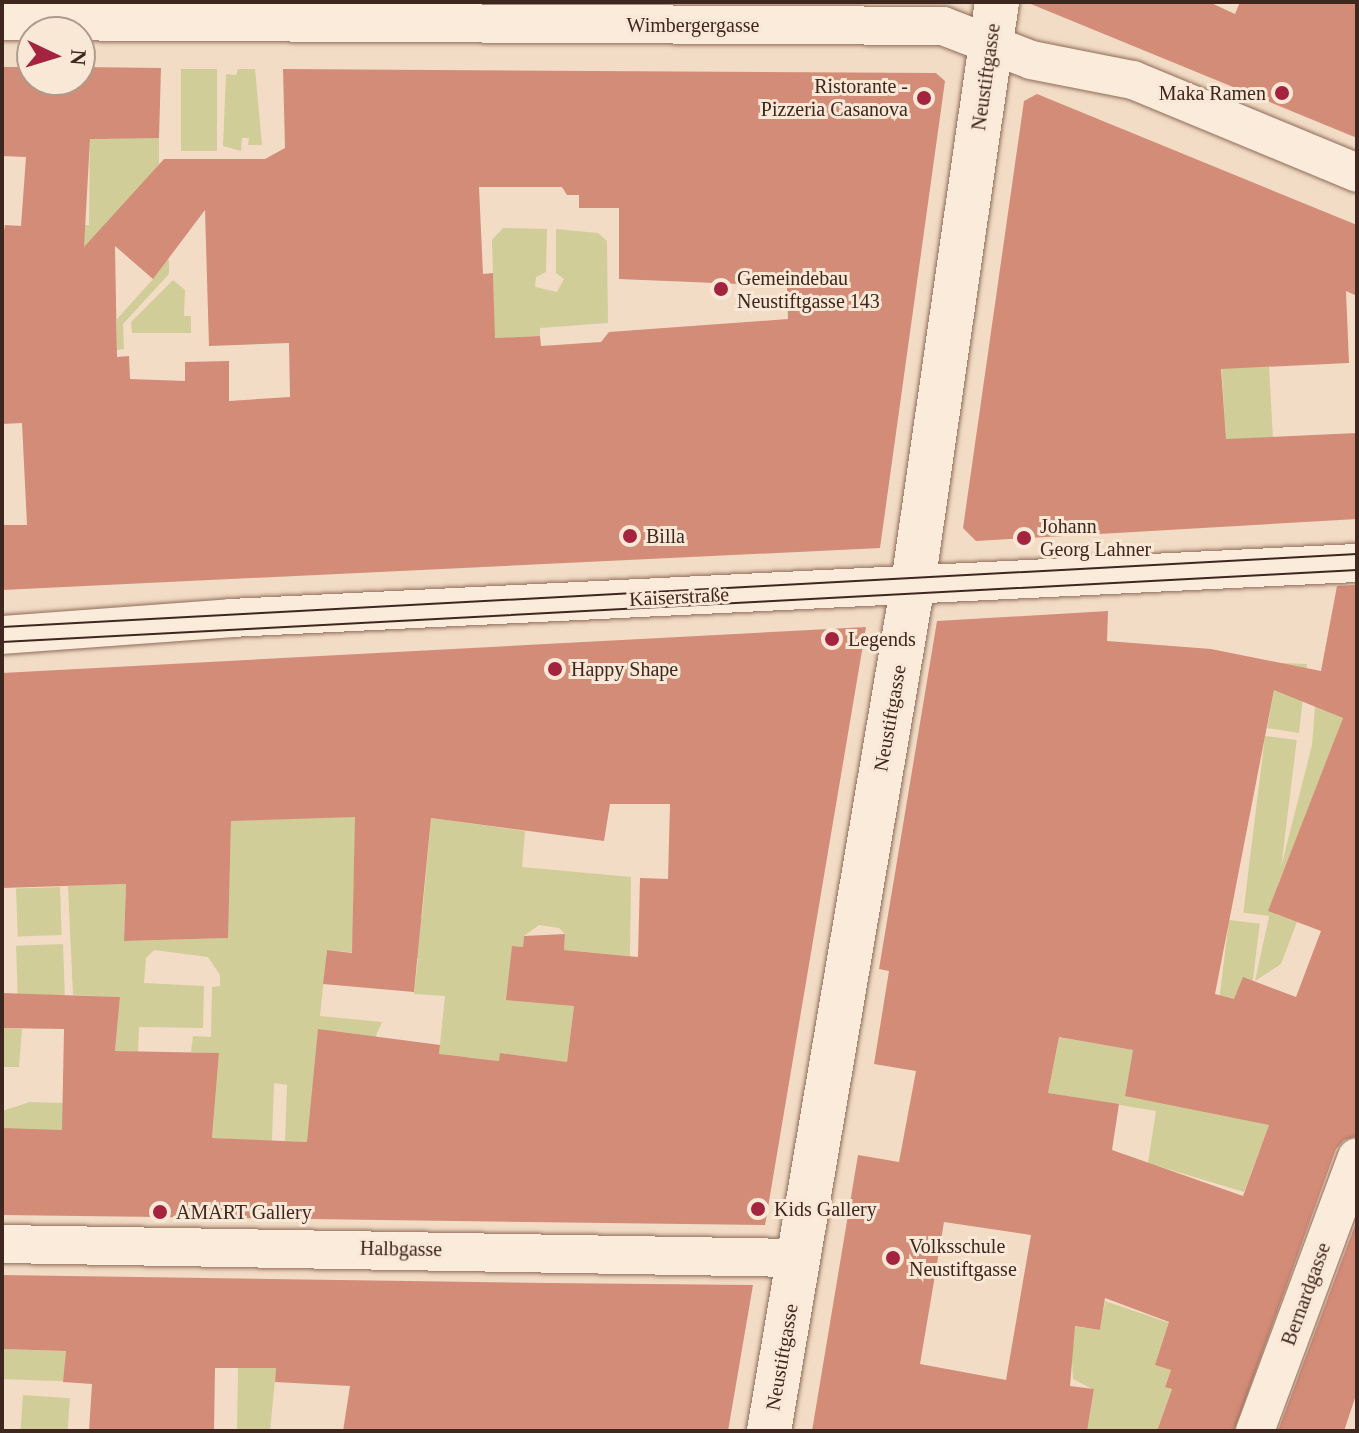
<!DOCTYPE html>
<meta charset="utf-8">
<style>
body{margin:0}
#map{position:relative;width:1359px;height:1433px;overflow:hidden;background:#f2dcc6;font-family:Georgia,serif}
div>[style]{position:absolute}
[style*='--x']{left:calc(var(--x)*1px);top:calc(var(--y)*1px);width:calc(var(--w)*1px);rotate:calc(var(--a)*1deg)}
.green>*{inset:0;background:#d1cd98;transform-origin:0 0}
.building>*{inset:0;background:#d38c78}
.roads{filter:drop-shadow(0 0 2px #8f6b59) drop-shadow(0 0 2px #8f6b59)}
.minor>*{height:38px;margin:-19px;padding:0 19px;transform-origin:19px;border-radius:19px;background:#fbebda}
.secondary>*{height:44px;margin:-22px;padding:0 22px;transform-origin:22px;border-radius:22px;background:#fbebda}
.tram>*{height:2px;margin:-1px;padding:0 1px;transform-origin:1px;border-radius:1px;background:#3e271e}
.dots>*{width:22px;height:22px;translate:-50% -50%;box-sizing:border-box;border:4px solid #f9e8d6;border-radius:50%}
span{translate:-50% -50%;white-space:nowrap;text-align:center;line-height:1.15;-webkit-text-stroke:6px #f9e8d6;paint-order:stroke}
.street-label{font-size:20px;color:#3e271e}
.poi-label{font-size:20px;color:#3e271e}
.right{translate:-100% -50%;text-align:right}
.left{translate:0 -50%;text-align:left}
.frame{position:absolute;inset:0;border:4px solid #3e271e;pointer-events:none}
.north{position:absolute;left:16px;top:16px;width:80px;height:80px;box-sizing:border-box;background:#f9e8d6;border:2px solid #ae9b8c;border-radius:50%;rotate:94deg;font-size:22px;font-weight:700;line-height:32px;text-align:center;color:#3e271e}
.north::after{content:'';display:block;margin:auto;width:28px;height:36px;background:#a4243f;clip-path:polygon(50% 0,100% 100%,50% 72%,0 100%)}
</style>
<div id="map">
<div class="green">
<i style="left:181px;top:69px;width:36px;height:82px"></i>
<i style="clip-path:polygon(238px 69px,255px 69px,262px 145px,248px 145px,249px 138px,242px 138px,241px 151px,223px 146px,226px 74px,236px 75px)"></i>
<i style="clip-path:polygon(159px 130px,159px 172px,82px 250px,55px 225px,89px 225px,90px 137px,132px 138px,133px 131px)"></i>
<i style="clip-path:polygon(503px 228px,547px 229px,546px 272px,536px 277px,535px 287px,557px 292px,564px 279px,556px 273px,556px 229px,598px 233px,607px 241px,608px 323px,540px 328px,540px 336px,448px 340px,494px 308px,492px 240px)"></i>
<i style="clip-path:polygon(1262px 236px,1274px 458px,1226px 440px,1214px 245px)"></i>
<i style="clip-path:polygon(157px 260px,169px 260px,169px 274px,123px 324px,124px 349px,117px 350px,117px 319px,153px 279px)"></i>
<i style="clip-path:polygon(173px 280px,185px 290px,184px 316px,191px 316px,191px 333px,132px 333px,131px 322px)"></i>
<i style="clip-path:polygon(1279px 663px,1307px 664px,1299px 733px,1267px 728px)"></i>
<i style="clip-path:polygon(1315px 706px,1343px 718px,1332px 748px,1343px 902px,1278px 879px,1312px 745px)"></i>
<i style="left:1265px;top:736px;width:32px;height:178px;rotate:7deg"></i>
<i style="clip-path:polygon(356px 816px,353px 915px,422px 917px,431px 818px,525px 831px,522px 867px,631px 877px,630px 956px,564px 950px,565px 934px,559px 928px,539px 925px,524px 936px,523px 947px,512px 946px,574px 1006px,567px 1062px,501px 1053px,499px 1061px,468px 1057px,427px 1169px,445px 996px,414px 994px,418px 959px,327px 950px,320px 1016px,382px 1022px,365px 1061px,307px 1142px,285px 1141px,287px 1085px,274px 1083px,272px 1141px,212px 1138px,219px 1054px,191px 1052px,193px 1036px,211px 1037px,212px 987px,220px 986px,220px 975px,208px 957px,154px 950px,146px 958px,144px 983px,204px 986px,203px 1028px,139px 1027px,138px 1052px,115px 1051px,120px 997px,73px 995px,68px 886px,126px 884px,124px 941px,227px 938px,180px 860px,230px 857px,231px 821px)"></i>
<i style="left:60px;top:887px;width:48px;height:44px;rotate:88deg"></i>
<i style="clip-path:polygon(1270px 912px,1297px 922px,1281px 964px,1255px 981px)"></i>
<i style="left:1229px;top:920px;width:31px;height:84px;rotate:7deg"></i>
<i style="left:63px;top:944px;width:51px;height:47px;rotate:88deg"></i>
<i style="clip-path:polygon(2px 1028px,22px 1029px,19px 1067px,2px 1067px)"></i>
<i style="clip-path:polygon(1059px 1037px,1168px 1056px,1167px 1065px,1132px 1058px,1125px 1095px,1229px 1117px,1276px 1107px,1244px 1192px,1148px 1163px,1156px 1111px,1048px 1093px)"></i>
<i style="clip-path:polygon(30px 1102px,63px 1103px,70px 1136px,2px 1128px,2px 1111px)"></i>
<i style="clip-path:polygon(1105px 1301px,1193px 1331px,1155px 1365px,1171px 1370px,1165px 1386px,1172px 1389px,1157px 1431px,1087px 1429px,1094px 1390px,1073px 1379px,1072px 1361px,1066px 1360px,1072px 1326px,1100px 1330px)"></i>
<i style="left:2px;top:1349px;width:64px;height:30px;rotate:2deg"></i>
<i style="clip-path:polygon(278px 1349px,270px 1431px,237px 1431px,238px 1368px)"></i>
<i style="left:23px;top:1395px;width:47px;height:36px;rotate:4deg"></i>
</div>
<div class="building">
<i style="clip-path:polygon(1026px 2px,1209px 2px,1235px 14px,1240px 2px,1357px 2px,1357px 138px)"></i>
<i style="clip-path:polygon(evenodd,2px 67px,32px 67px,32px 80px,80px 80px,80px 67px,161px 68px,159px 138px,90px 139px,84px 247px,164px 159px,265px 159px,285px 148px,283px 69px,936px 73px,945px 81px,880px 548px,2px 590px,2px 525px,27px 525px,22px 423px,2px 424px,2px 242px,5px 225px,21px 226px,26px 157px,2px 156px,2px 67px,479px 187px,562px 187px,567px 195px,579px 195px,579px 208px,619px 208px,619px 279px,787px 286px,788px 319px,609px 332px,601px 342px,541px 346px,540px 336px,495px 338px,493px 273px,483px 274px,479px 187px,2px 67px,205px 210px,209px 346px,289px 343px,290px 397px,229px 401px,229px 361px,185px 362px,185px 381px,130px 379px,129px 356px,117px 357px,115px 246px,153px 279px,205px 210px)"></i>
<i style="clip-path:polygon(1037px 94px,1357px 225px,1357px 296px,1346px 291px,1349px 363px,1221px 369px,1226px 439px,1357px 433px,1357px 519px,976px 541px,963px 528px,1024px 101px)"></i>
<i style="clip-path:polygon(evenodd,1357px 585px,1357px 1136px,1344px 1140px,1336px 1149px,1234px 1431px,1157px 1431px,1172px 1389px,1165px 1387px,1171px 1370px,1155px 1365px,1169px 1322px,1105px 1298px,1100px 1330px,1075px 1326px,1070px 1386px,1094px 1389px,1087px 1431px,812px 1431px,858px 1155px,899px 1162px,916px 1071px,874px 1064px,889px 971px,879px 969px,937px 621px,1108px 611px,1107px 641px,1211px 649px,1321px 671px,1337px 586px,1357px 585px,1274px 690px,1343px 718px,1268px 911px,1321px 931px,1296px 997px,1243px 977px,1234px 999px,1215px 994px,1274px 690px,1357px 585px,1059px 1037px,1133px 1050px,1125px 1096px,1269px 1125px,1243px 1196px,1112px 1150px,1119px 1104px,1048px 1093px,1059px 1037px,1357px 585px,944px 1222px,1031px 1235px,1006px 1380px,920px 1364px,944px 1222px)"></i>
<i style="clip-path:polygon(866px 627px,765px 1225px,2px 1215px,2px 1128px,62px 1130px,64px 1029px,2px 1028px,2px 993px,120px 997px,115px 1051px,219px 1053px,212px 1138px,307px 1142px,318px 1029px,440px 1045px,439px 1054px,499px 1061px,500px 1053px,567px 1062px,574px 1006px,506px 1000px,512px 946px,523px 947px,524px 936px,565px 934px,564px 950px,638px 957px,640px 878px,668px 879px,670px 804px,610px 804px,604px 841px,431px 818px,414px 992px,323px 984px,327px 950px,352px 953px,355px 817px,231px 821px,228px 938px,124px 941px,126px 884px,2px 888px,2px 673px)"></i>
<i style="clip-path:polygon(1357px 1220px,1357px 1392px,1344px 1431px,1278px 1431px)"></i>
<i style="clip-path:polygon(2px 1275px,549px 1283px,753px 1285px,728px 1431px,343px 1431px,350px 1386px,275px 1382px,276px 1368px,215px 1368px,214px 1431px,89px 1431px,92px 1384px,63px 1382px,66px 1351px,2px 1349px)"></i>
</div>
<div class="roads">
<div class="minor">
<i style="--x:2;--y:21;--w:941;--a:0.3"></i>
<i style="--x:943;--y:26;--w:94;--a:21.1"></i>
<i style="--x:1031;--y:60;--w:104;--a:11.1"></i>
<i style="--x:1133;--y:80;--w:243;--a:22.5"></i>
<i style="--x:2;--y:635;--w:230;--a:-4.2"></i>
<i style="--x:231;--y:618;--w:1127;--a:-2.8"></i>
<i style="--x:2;--y:1244;--w:797;--a:1.01"></i>
<i style="--x:1255;--y:1431;--w:292;--a:-69.6"></i>
</div>
<div class="secondary">
<i style="--x:769;--y:1431;--w:866;--a:-80.36"></i>
<i style="--x:914;--y:577;--w:581;--a:-81.79"></i>
</div>
</div>
<div class="tram">
<i style="--x:2;--y:627;--w:1357;--a:-3.08"></i>
<i style="--x:2;--y:642;--w:1357;--a:-3.04"></i>
</div>
<div class="dots">
<i style="left:1282px;top:93px;background:#a4243f"></i>
<i style="left:924px;top:98px;background:#a4243f"></i>
<i style="left:721px;top:289px;background:#a4243f"></i>
<i style="left:630px;top:536px;background:#a4243f"></i>
<i style="left:1024px;top:538px;background:#a4243f"></i>
<i style="left:832px;top:639px;background:#a4243f"></i>
<i style="left:555px;top:669px;background:#a4243f"></i>
<i style="left:758px;top:1209px;background:#a4243f"></i>
<i style="left:160px;top:1212px;background:#a4243f"></i>
<i style="left:893px;top:1258px;background:#a4243f"></i>
</div>
<div class="street-label">
<span style="left:693px;top:25px">Wimbergergasse</span>
<span style="left:986px;top:77px;rotate:-82deg">Neustiftgasse</span>
<span style="left:679px;top:597px;rotate:-3deg">Kaiserstraße</span>
<span style="left:890px;top:718px;rotate:-80deg">Neustiftgasse</span>
<span style="left:401px;top:1249px;rotate:1deg">Halbgasse</span>
<span style="left:1306px;top:1294px;rotate:-70deg">Bernardgasse</span>
<span style="left:782px;top:1357px;rotate:-80deg">Neustiftgasse</span>
</div>
<div class="poi-label">
<span class="right" style="left:908px;top:98px">Ristorante -<br>Pizzeria Casanova</span>
<span class="right" style="left:1266px;top:93px">Maka Ramen</span>
<span class="left" style="left:737px;top:290px">Gemeindebau<br>Neustiftgasse 143</span>
<span class="left" style="left:1040px;top:538px">Johann<br>Georg Lahner</span>
<span class="left" style="left:646px;top:536px">Billa</span>
<span class="left" style="left:848px;top:639px">Legends</span>
<span class="left" style="left:571px;top:669px">Happy Shape</span>
<span class="left" style="left:774px;top:1209px">Kids Gallery</span>
<span class="left" style="left:176px;top:1212px">AMART Gallery</span>
<span class="left" style="left:909px;top:1258px">Volksschule<br>Neustiftgasse</span>
</div>
<div class="frame"></div>
<div class="north">N</div>
</div>
